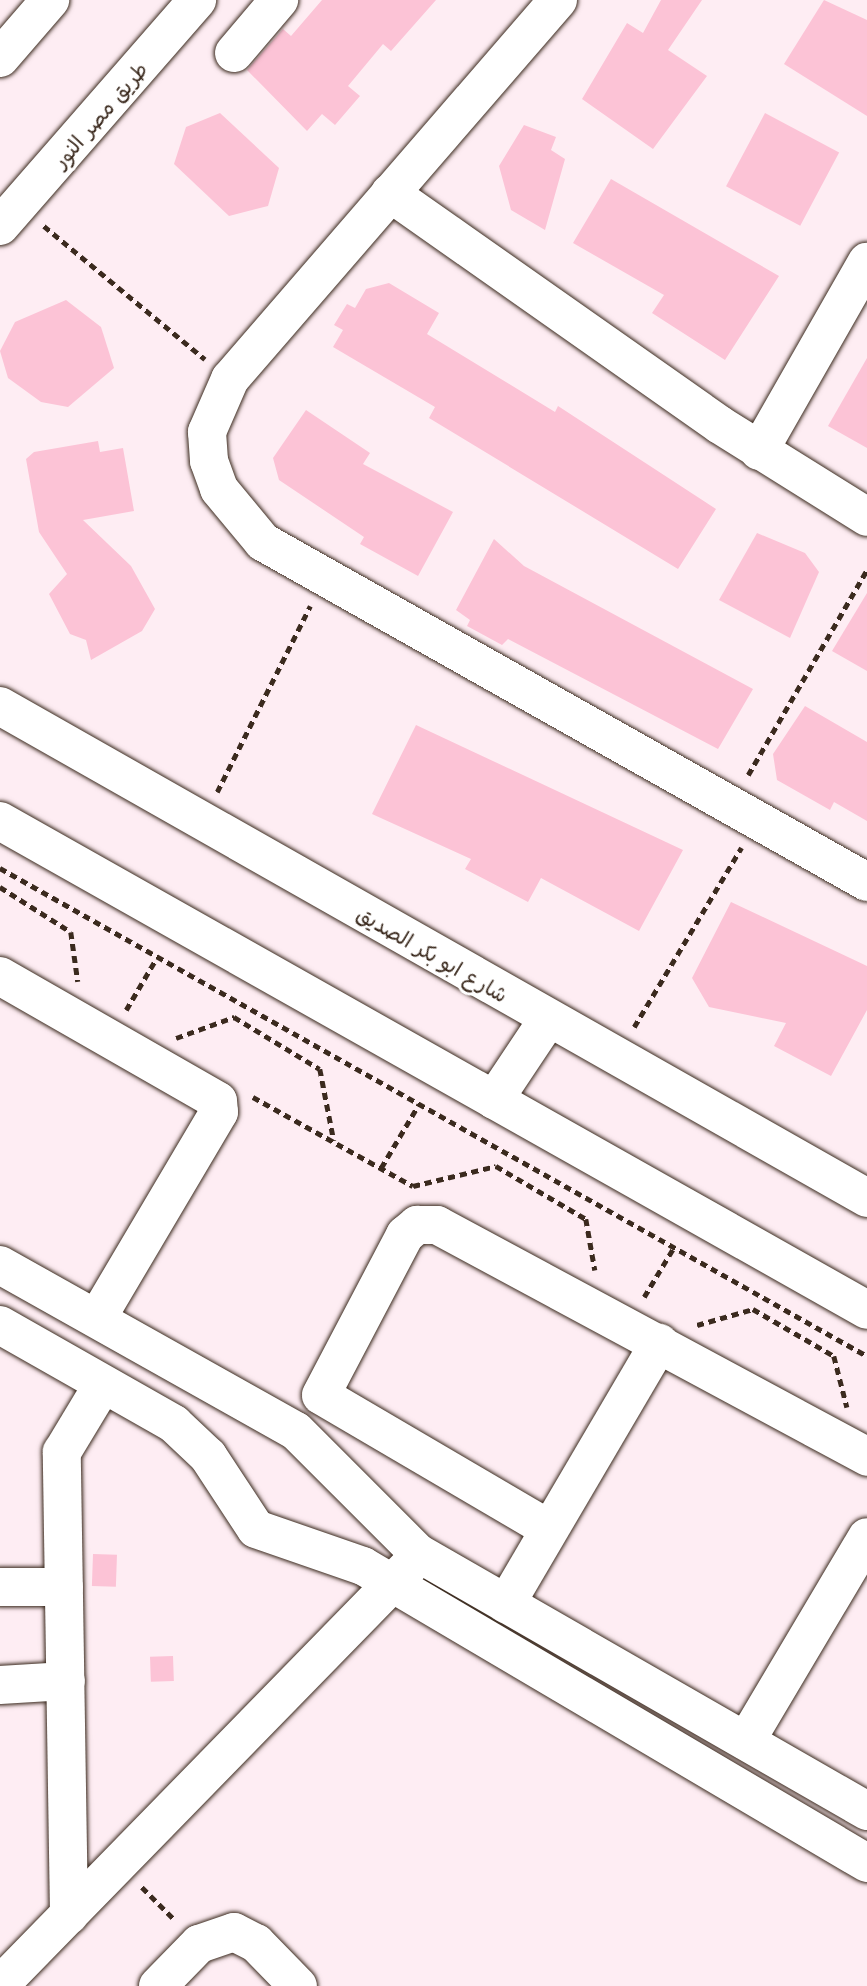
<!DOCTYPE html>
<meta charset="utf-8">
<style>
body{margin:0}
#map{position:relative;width:867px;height:1986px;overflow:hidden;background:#feedf3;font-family:"Playpen Sans","Playpen Sans Arabic",sans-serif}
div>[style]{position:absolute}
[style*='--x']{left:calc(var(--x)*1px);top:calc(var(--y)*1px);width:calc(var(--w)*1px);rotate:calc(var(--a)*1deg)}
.building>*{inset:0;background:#fcc3d6;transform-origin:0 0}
.path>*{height:4.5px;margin-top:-2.25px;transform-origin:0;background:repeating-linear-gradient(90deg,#3b2a1e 0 7px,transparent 0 12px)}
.roads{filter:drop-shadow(0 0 2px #3b2a1e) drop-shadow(0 0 2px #3b2a1e)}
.minor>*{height:38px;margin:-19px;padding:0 19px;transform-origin:19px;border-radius:19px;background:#fff}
.major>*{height:38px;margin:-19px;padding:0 19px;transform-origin:19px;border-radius:19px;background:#fff}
span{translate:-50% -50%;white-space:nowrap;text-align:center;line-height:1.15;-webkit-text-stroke:6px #fff;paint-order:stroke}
.street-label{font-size:21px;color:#3b2a1e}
</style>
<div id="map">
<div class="building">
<i style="clip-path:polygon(322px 0,436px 0,391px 51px,383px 44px,348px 86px,360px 96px,335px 125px,322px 114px,307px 131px,247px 70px,283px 29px,291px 36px)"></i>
<i style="clip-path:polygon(661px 0,702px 0,668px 50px,707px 76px,653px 149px,582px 99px,627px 23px,643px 33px)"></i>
<i style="clip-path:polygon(824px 0,867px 20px,867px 116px,784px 64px)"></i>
<i style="clip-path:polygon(220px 113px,279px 168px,268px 206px,229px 216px,174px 164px,186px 127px)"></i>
<i style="left:765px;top:113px;width:84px;height:83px;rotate:28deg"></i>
<i style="clip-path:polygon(524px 125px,556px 137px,551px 150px,565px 159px,545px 230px,511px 210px,499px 166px)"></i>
<i style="clip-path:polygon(611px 179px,779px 276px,725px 360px,652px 313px,664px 295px,573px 243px)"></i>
<i style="clip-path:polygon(389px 283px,439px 313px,427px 334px,555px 412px,558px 406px,716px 509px,678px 569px,429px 418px,435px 407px,333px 347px,343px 330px,334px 325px,347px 304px,355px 308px,366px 289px)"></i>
<i style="clip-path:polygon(66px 300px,101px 327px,114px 368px,68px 407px,41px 402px,8px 378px,0 351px,15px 322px)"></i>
<i style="clip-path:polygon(867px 358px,867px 448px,828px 426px)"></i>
<i style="clip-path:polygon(306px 410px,370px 453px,363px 464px,453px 512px,418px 576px,360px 544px,364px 537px,279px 480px,273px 458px)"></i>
<i style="clip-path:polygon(98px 441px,100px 452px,123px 448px,134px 511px,83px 520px,131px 566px,155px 609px,142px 631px,91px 660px,86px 640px,70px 634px,49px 594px,67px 574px,39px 532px,26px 459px,34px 452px)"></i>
<i style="clip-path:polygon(757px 533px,805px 553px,819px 572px,790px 638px,719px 600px)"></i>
<i style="clip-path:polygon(494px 539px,524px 566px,753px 689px,718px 749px,508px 639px,502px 645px,467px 626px,470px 620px,456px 610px)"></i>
<i style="clip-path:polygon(867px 593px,867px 671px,832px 651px)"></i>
<i style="clip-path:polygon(805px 706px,867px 742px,867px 821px,834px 802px,830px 810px,777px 780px,773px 754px)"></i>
<i style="clip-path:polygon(416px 725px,683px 850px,639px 931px,541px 878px,528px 902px,465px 869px,471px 859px,372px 814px)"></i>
<i style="clip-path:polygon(731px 902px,867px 966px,867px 1010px,831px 1076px,774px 1046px,786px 1023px,709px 1007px,692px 978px)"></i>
<i style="left:93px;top:1554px;width:24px;height:32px;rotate:2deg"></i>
<i style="left:173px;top:1656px;width:25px;height:23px;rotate:88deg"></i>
</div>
<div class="path">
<i style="--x:44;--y:226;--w:209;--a:39.6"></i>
<i style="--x:748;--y:775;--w:237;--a:-59.9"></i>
<i style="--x:217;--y:792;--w:208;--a:-63.4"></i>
<i style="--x:0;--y:868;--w:995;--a:29.37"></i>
<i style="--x:0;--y:887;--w:84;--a:32.4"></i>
<i style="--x:71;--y:932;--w:50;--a:82"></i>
<i style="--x:126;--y:1010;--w:59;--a:-59.5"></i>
<i style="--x:634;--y:1027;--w:209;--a:-59.1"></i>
<i style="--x:176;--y:1038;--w:62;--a:-19.9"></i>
<i style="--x:234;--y:1017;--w:100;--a:31.2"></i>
<i style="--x:320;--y:1069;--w:73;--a:79"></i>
<i style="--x:253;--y:1097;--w:183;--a:29.1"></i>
<i style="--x:413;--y:1186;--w:85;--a:-13.5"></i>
<i style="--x:496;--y:1166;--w:104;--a:30.5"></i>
<i style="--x:586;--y:1219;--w:52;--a:80"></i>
<i style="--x:381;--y:1168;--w:74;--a:-59.3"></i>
<i style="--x:644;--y:1297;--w:58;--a:-59"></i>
<i style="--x:697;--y:1325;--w:58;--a:-15.9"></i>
<i style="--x:753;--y:1309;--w:94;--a:30.1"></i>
<i style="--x:834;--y:1356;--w:53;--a:75.7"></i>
<i style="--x:142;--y:1887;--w:47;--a:45"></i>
</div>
<div class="roads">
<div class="minor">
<i style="--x:558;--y:0;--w:501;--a:130.87"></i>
<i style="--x:230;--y:379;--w:58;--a:113.5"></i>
<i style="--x:207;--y:432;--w:29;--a:86"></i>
<i style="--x:209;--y:461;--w:30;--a:70"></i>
<i style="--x:219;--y:489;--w:69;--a:50.3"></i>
<i style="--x:263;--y:542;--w:693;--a:29.38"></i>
<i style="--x:234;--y:53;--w:70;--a:-49.7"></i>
<i style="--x:0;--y:58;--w:77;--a:-49.2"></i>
<i style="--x:390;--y:193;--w:403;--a:35.1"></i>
<i style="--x:720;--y:425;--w:173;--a:32"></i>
<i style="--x:0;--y:226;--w:300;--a:-48.9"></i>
<i style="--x:759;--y:451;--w:218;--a:-60.3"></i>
<i style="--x:0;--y:976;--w:251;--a:29.8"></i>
<i style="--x:218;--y:1101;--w:11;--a:85"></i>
<i style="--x:219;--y:1112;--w:239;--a:120.6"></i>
<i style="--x:0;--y:1265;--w:339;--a:29.3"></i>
<i style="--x:296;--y:1431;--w:173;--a:45"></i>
<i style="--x:418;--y:1553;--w:518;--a:29.88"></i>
<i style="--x:0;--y:1325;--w:200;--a:29.6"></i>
<i style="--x:174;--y:1424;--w:47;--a:43.3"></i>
<i style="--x:208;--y:1456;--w:87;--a:56.7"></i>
<i style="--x:256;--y:1529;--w:113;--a:19.1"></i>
<i style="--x:363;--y:1566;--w:585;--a:30.51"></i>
<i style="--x:549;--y:1529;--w:264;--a:-149.6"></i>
<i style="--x:321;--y:1395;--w:181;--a:-62.3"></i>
<i style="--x:405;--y:1235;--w:16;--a:-40"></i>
<i style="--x:417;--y:1225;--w:20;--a:0"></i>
<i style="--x:437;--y:1225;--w:489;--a:28.3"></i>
<i style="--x:0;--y:1587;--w:64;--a:0"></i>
<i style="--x:506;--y:1604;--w:303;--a:-59.6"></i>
<i style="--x:0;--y:1685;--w:66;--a:-3.5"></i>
<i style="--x:746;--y:1741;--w:237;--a:-59.3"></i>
<i style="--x:69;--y:1915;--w:463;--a:-90.9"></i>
<i style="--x:62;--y:1452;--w:79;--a:-58.9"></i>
<i style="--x:0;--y:1985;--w:586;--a:-45.69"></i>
<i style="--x:158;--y:1986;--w:59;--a:-45.7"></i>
<i style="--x:199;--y:1944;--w:37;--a:-19"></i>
<i style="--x:234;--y:1932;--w:25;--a:27"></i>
<i style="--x:256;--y:1943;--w:60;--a:45.7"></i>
</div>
<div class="major">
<i style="--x:0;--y:706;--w:997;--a:29.57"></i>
<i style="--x:0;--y:821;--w:995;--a:29.42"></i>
<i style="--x:494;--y:1100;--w:97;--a:-56.3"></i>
</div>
</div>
<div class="street-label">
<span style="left:99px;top:114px;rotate:-49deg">طريق مصر النور</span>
<span style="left:433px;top:953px;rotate:30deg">شارع ابو بكر الصديق</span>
</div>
</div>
